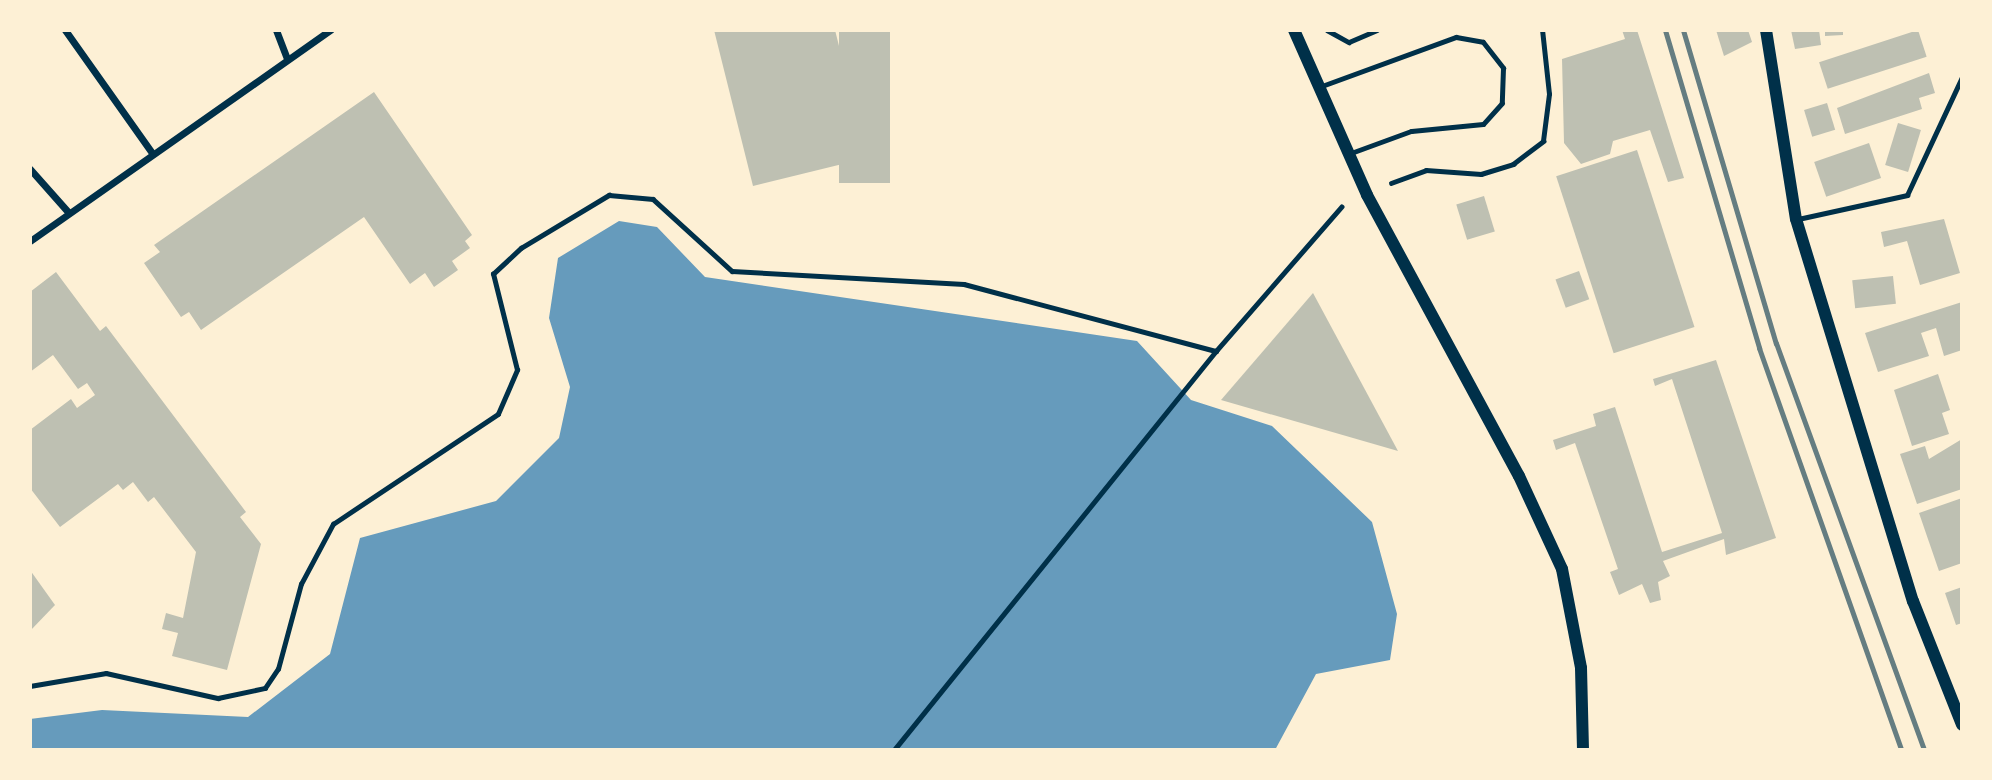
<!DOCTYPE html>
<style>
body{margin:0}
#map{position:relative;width:1992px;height:780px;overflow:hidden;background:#fdf0d5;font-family:"Crimson Pro",serif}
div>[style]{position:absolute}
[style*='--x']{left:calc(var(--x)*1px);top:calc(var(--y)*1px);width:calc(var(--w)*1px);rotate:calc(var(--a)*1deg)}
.water>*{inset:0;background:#669bbc}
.building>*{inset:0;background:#bec0b2;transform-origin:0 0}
.path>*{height:4.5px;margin:-2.25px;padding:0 2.25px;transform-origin:2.25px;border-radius:2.25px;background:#003049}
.service>*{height:5px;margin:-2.5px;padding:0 2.5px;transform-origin:2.5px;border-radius:2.5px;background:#003049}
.minor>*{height:7px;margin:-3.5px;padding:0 3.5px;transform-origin:3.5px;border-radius:3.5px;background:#003049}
.tertiary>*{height:12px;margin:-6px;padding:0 6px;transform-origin:6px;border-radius:6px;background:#003049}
.rail>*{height:5px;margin:-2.5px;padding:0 2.5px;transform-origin:2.5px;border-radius:2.5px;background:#657d81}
span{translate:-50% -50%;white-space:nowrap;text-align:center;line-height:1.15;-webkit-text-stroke:6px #fdf0d5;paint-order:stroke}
.frame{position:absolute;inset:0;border:32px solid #fdf0d5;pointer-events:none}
</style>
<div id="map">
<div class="water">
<i style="clip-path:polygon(619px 221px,657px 227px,705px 277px,1137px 341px,1191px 400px,1272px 426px,1372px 522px,1397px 614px,1390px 660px,1316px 674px,1275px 750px,30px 750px,30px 719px,102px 710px,248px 717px,330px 654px,360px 538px,496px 501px,559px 438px,570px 387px,549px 318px,558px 258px)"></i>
</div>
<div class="building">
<i style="clip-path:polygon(714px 30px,835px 30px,867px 158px,753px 186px)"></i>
<i style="left:839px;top:30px;width:51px;height:153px"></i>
<i style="clip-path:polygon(1622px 30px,1637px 30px,1684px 178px,1668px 182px,1650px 130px,1613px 141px,1610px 154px,1581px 164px,1564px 143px,1562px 59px,1625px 39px)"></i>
<i style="clip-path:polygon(1716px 30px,1748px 30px,1752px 42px,1724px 56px)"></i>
<i style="clip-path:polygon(1791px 30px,1819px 30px,1821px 45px,1795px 49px)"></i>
<i style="clip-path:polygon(1825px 30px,1843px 30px,1843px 35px,1825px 36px)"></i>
<i style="left:1918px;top:30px;width:28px;height:104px;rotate:72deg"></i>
<i style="clip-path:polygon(1929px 73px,1935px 93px,1919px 98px,1922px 109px,1845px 134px,1837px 108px)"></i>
<i style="clip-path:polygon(374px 92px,472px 235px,465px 241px,470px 248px,452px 261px,458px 270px,434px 287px,425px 273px,410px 284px,364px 217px,201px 330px,189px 312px,181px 317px,144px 263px,160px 252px,154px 245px)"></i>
<i style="left:1827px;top:103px;width:28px;height:24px;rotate:73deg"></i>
<i style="left:1898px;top:123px;width:24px;height:44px;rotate:17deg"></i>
<i style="left:1869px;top:143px;width:37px;height:58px;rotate:71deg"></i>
<i style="left:1637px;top:150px;width:186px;height:85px;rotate:72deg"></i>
<i style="left:1484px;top:196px;width:37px;height:29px;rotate:73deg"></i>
<i style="clip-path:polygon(1944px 219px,1960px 273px,1920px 285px,1907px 241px,1884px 247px,1881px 232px)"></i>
<i style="left:1579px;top:271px;width:30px;height:25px;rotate:70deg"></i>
<i style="clip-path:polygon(56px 272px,100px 331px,106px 326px,246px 512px,240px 517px,261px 544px,227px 670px,172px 656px,178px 633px,162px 629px,166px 613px,183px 618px,196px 552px,154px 497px,148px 502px,133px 482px,123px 490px,118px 484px,60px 527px,30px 488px,30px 430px,71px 399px,77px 408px,95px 395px,87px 383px,78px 389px,53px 355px,30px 372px,30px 292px)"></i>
<i style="left:1893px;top:276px;width:28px;height:41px;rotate:84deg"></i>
<i style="clip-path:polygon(1313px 293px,1398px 451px,1221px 400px)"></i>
<i style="clip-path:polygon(1962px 302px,1962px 350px,1944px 356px,1936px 328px,1921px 333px,1929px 356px,1878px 372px,1865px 333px)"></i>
<i style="clip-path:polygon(1716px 360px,1776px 538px,1726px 555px,1724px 539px,1663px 561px,1670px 576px,1658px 582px,1661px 600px,1650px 603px,1642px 584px,1619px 595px,1610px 572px,1618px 569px,1575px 443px,1556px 450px,1553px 440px,1596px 426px,1593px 414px,1615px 407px,1662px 552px,1722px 533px,1672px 379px,1655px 386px,1653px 379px)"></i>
<i style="clip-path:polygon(1938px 374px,1950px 410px,1942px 413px,1949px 434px,1912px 446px,1894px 390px)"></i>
<i style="clip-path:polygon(1962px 439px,1962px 489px,1917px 504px,1900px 454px,1925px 446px,1929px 459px)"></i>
<i style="clip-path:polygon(1962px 498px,1962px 563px,1939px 571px,1919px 513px)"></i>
<i style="clip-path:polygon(30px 570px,55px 605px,30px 631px)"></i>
<i style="clip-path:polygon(1962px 587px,1962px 623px,1956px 625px,1945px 593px)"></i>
</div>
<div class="path">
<i style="--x:1327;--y:30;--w:25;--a:29"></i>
<i style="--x:1349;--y:42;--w:30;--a:-23"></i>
<i style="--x:1391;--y:183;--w:37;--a:-20"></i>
<i style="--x:1426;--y:170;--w:55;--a:4.2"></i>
<i style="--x:1481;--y:174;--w:34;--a:-17"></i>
<i style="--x:1513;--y:164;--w:38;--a:-37"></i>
<i style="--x:1543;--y:141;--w:47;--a:-82.7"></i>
<i style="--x:1549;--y:94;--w:64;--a:-96.2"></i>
<i style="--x:30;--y:686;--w:77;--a:-9.7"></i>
<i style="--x:106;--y:673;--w:115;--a:12.6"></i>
<i style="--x:218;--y:698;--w:48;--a:-12"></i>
<i style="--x:265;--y:688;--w:23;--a:-56"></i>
<i style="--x:278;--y:669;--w:88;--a:-74.9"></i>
<i style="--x:301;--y:584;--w:68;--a:-61.9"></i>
<i style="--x:333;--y:524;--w:198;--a:-33.7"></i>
<i style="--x:498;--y:414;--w:48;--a:-66.6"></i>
<i style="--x:517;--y:370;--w:99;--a:-104"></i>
<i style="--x:493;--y:274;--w:38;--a:-43"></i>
<i style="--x:521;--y:248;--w:103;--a:-31.1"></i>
<i style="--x:609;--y:195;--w:44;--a:5.2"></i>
<i style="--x:653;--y:199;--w:107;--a:42.3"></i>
<i style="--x:732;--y:271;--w:232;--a:3.2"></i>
<i style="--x:964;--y:284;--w:261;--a:14.9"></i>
<i style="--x:894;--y:750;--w:513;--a:-51.1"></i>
<i style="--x:1216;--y:351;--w:191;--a:-49"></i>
</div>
<div class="service">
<i style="--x:1319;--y:87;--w:146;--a:-20.1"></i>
<i style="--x:1456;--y:37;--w:27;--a:10"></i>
<i style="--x:1483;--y:42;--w:33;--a:52"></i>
<i style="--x:1503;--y:68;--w:35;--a:92"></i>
<i style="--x:1502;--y:103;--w:28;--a:132"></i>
<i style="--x:1483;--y:124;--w:72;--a:174.4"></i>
<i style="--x:1411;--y:131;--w:64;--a:159.9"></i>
<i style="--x:1798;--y:219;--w:112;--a:-12.4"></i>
<i style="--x:1907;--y:195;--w:130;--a:-65"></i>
</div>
<div class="minor">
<i style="--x:65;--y:30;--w:151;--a:54.7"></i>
<i style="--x:276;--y:30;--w:31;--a:69"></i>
<i style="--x:30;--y:169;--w:57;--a:48.5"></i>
<i style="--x:30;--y:241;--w:367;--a:-35.1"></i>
</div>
<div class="tertiary">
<i style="--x:1294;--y:30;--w:180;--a:66.1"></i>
<i style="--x:1367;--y:195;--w:319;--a:61.6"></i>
<i style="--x:1519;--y:476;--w:102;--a:65.2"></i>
<i style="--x:1562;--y:569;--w:101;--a:79.1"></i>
<i style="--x:1581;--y:668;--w:82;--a:88.6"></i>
<i style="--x:1766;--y:30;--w:191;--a:81"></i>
<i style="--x:1796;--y:219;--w:400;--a:73"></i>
<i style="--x:1913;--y:601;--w:133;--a:68.4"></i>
</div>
<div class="rail">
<i style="--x:1665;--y:30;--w:332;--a:73.5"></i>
<i style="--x:1759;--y:348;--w:426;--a:70.5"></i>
<i style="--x:1683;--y:30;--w:327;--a:73.5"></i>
<i style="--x:1776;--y:343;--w:433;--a:70"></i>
</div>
<div class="frame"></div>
</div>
